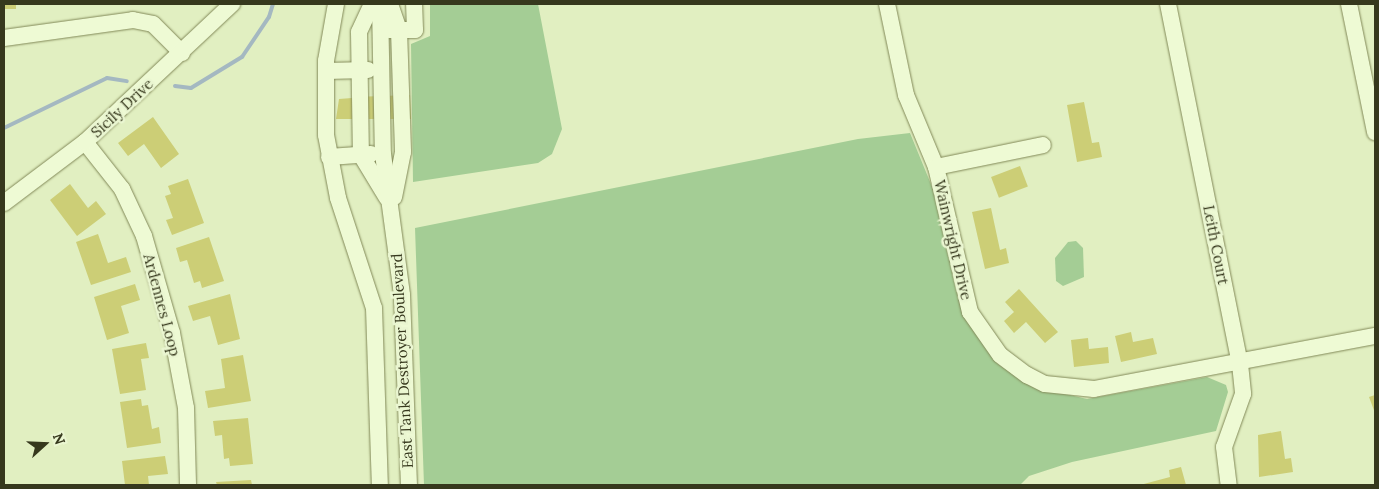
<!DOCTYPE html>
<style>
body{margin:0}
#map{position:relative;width:1379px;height:489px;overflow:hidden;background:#e1efc1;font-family:Lora,serif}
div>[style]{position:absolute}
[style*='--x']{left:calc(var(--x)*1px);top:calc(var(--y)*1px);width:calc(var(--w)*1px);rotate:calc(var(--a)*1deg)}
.green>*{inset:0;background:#a4cd95}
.stream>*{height:4px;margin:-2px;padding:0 2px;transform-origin:2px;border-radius:2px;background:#a4b8c1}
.building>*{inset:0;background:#ccce76;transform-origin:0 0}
.roads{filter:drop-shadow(0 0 1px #828958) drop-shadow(0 0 1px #828958)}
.minor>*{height:16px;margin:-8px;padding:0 8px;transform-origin:8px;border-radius:8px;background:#eefad4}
span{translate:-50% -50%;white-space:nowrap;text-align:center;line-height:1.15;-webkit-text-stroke:5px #eaf6d1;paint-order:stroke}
.street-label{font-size:15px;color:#36381d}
.frame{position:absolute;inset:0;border:5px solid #36381d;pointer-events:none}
.north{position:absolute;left:20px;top:419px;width:50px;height:50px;-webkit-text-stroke:4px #eaf6d1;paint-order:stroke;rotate:70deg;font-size:14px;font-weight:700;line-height:20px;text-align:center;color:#36381d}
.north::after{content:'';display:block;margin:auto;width:18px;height:22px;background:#36381d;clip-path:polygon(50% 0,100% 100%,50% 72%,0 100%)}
</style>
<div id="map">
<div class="green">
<i style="clip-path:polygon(430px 4px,538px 4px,562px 129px,552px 154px,538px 163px,413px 182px,411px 44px,430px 36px)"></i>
<i style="clip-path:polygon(910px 133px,935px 194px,963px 316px,998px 364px,1032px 386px,1087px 399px,1207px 377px,1226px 385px,1228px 392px,1216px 431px,1072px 462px,1029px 476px,1020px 485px,424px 485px,415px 228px,858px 139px)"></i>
<i style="clip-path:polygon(1068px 242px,1076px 241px,1083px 248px,1084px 277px,1063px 286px,1056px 281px,1055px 258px)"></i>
</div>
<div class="stream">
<i style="--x:175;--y:86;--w:16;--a:7"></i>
<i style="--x:191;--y:88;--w:60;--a:-31.3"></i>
<i style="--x:242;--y:57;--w:48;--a:-56"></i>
<i style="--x:269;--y:17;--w:14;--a:-73"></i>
<i style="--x:4;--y:128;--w:114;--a:-25.9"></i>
<i style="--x:107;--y:78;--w:20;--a:9"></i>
</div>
<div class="building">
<i style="left:4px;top:4px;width:12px;height:5px"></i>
<i style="clip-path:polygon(410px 95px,411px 119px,336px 119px,339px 99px,352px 98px,354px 106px,354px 97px)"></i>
<i style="clip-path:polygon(1084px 102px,1092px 143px,1099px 142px,1102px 157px,1077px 162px,1067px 105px)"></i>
<i style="clip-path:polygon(153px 117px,179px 154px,161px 168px,144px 144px,128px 156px,118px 143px)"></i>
<i style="left:1020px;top:166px;width:22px;height:31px;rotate:69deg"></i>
<i style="clip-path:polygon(188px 179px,204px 223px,172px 235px,166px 220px,173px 218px,165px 196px,171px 194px,168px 186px)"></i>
<i style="clip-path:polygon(70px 184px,88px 208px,96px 201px,106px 214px,77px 236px,50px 200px)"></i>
<i style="clip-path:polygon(991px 208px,1000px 250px,1006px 248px,1009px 263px,985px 269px,972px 212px)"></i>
<i style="clip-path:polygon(98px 234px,108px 263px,126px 257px,131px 272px,91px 285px,76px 242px)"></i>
<i style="clip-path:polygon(209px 237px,224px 281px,202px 288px,200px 281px,194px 283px,187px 260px,180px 262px,176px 248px)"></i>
<i style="clip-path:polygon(135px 284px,140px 300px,121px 306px,129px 333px,107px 340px,94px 297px)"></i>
<i style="clip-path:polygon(1019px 289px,1058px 332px,1045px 343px,1026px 322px,1014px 333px,1004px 321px,1014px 312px,1005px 302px)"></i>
<i style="clip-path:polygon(230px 294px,240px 339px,218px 345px,210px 316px,193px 321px,188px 306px)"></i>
<i style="clip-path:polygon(1131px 332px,1133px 342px,1153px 338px,1157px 354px,1121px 362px,1115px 336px)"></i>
<i style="clip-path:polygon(1088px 338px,1089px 349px,1108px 347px,1109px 363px,1074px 367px,1071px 340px)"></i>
<i style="clip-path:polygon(146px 343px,149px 358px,141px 359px,146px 390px,120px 394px,112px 349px)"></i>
<i style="clip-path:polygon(243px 355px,251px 401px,208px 408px,205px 391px,225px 388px,221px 359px)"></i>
<i style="clip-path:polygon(1375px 395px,1375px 413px,1369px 397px)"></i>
<i style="clip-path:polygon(141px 399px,142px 406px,148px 405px,152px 429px,159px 427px,161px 443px,127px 448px,120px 402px)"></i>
<i style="clip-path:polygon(248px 418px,253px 464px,230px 466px,229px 458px,224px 459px,222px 435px,215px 436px,213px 421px)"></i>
<i style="clip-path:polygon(1281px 431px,1285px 459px,1291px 458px,1293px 472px,1259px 477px,1258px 435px)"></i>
<i style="clip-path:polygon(165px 456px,168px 474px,148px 476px,149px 485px,125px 485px,122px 461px)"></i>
<i style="clip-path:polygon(1181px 467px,1186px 485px,1140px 485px,1170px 477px,1169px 470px)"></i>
<i style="clip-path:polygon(251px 480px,252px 485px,217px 485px,216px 482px)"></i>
</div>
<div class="roads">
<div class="minor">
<i style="--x:336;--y:4;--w:58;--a:100"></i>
<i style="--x:326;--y:61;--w:74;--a:90"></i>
<i style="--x:326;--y:135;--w:64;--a:79.2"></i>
<i style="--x:338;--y:198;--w:116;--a:71.9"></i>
<i style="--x:374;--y:308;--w:177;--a:88.1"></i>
<i style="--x:372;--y:4;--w:31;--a:115"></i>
<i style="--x:359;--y:32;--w:123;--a:89.1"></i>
<i style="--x:361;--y:155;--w:50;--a:58.8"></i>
<i style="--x:380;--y:4;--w:150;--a:88.9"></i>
<i style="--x:383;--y:154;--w:142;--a:82.3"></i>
<i style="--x:402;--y:295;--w:190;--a:87.9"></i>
<i style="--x:390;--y:4;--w:28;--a:71"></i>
<i style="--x:399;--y:30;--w:122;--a:88.1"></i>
<i style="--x:403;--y:152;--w:46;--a:101.3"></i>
<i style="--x:887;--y:4;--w:93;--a:78.2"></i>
<i style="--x:906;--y:95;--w:78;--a:67.4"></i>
<i style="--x:936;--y:167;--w:149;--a:76.8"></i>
<i style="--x:970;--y:312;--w:52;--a:55.1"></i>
<i style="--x:1000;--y:355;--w:34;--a:37"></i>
<i style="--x:1027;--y:375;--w:20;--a:27"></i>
<i style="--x:1045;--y:384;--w:49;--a:5.8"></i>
<i style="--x:1094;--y:389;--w:286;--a:-10.7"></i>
<i style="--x:1168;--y:4;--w:367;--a:78.7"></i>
<i style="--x:1240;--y:364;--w:30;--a:84"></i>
<i style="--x:1243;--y:394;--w:56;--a:109.7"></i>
<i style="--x:1224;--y:447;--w:38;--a:83"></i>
<i style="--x:1349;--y:4;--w:131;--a:78.5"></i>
<i style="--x:389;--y:30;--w:26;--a:0"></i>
<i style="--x:415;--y:30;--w:26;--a:-92"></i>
<i style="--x:4;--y:38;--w:130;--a:-7.9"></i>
<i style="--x:133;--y:20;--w:20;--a:11"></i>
<i style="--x:153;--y:24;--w:41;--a:45"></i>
<i style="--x:326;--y:71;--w:42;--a:-1.4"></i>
<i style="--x:85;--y:142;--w:60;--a:51.8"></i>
<i style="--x:122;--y:189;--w:52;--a:64.9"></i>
<i style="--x:144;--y:236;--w:101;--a:73.9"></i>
<i style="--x:172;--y:333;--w:76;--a:79.4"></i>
<i style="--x:186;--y:408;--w:77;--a:88.5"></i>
<i style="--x:329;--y:157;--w:42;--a:-4.1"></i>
<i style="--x:936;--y:167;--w:109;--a:-11.6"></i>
<i style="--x:4;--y:203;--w:101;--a:-37"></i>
<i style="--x:85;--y:142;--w:202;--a:-43.2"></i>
</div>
</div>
<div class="street-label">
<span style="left:122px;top:108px;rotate:-43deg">Sicily Drive</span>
<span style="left:953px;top:240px;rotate:77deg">Wainwright Drive</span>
<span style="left:1216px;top:245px;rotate:79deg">Leith Court</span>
<span style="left:162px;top:305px;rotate:75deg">Ardennes Loop</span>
<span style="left:402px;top:361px;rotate:-93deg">East Tank Destroyer Boulevard</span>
</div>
<div class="frame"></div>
<div class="north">N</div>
</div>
